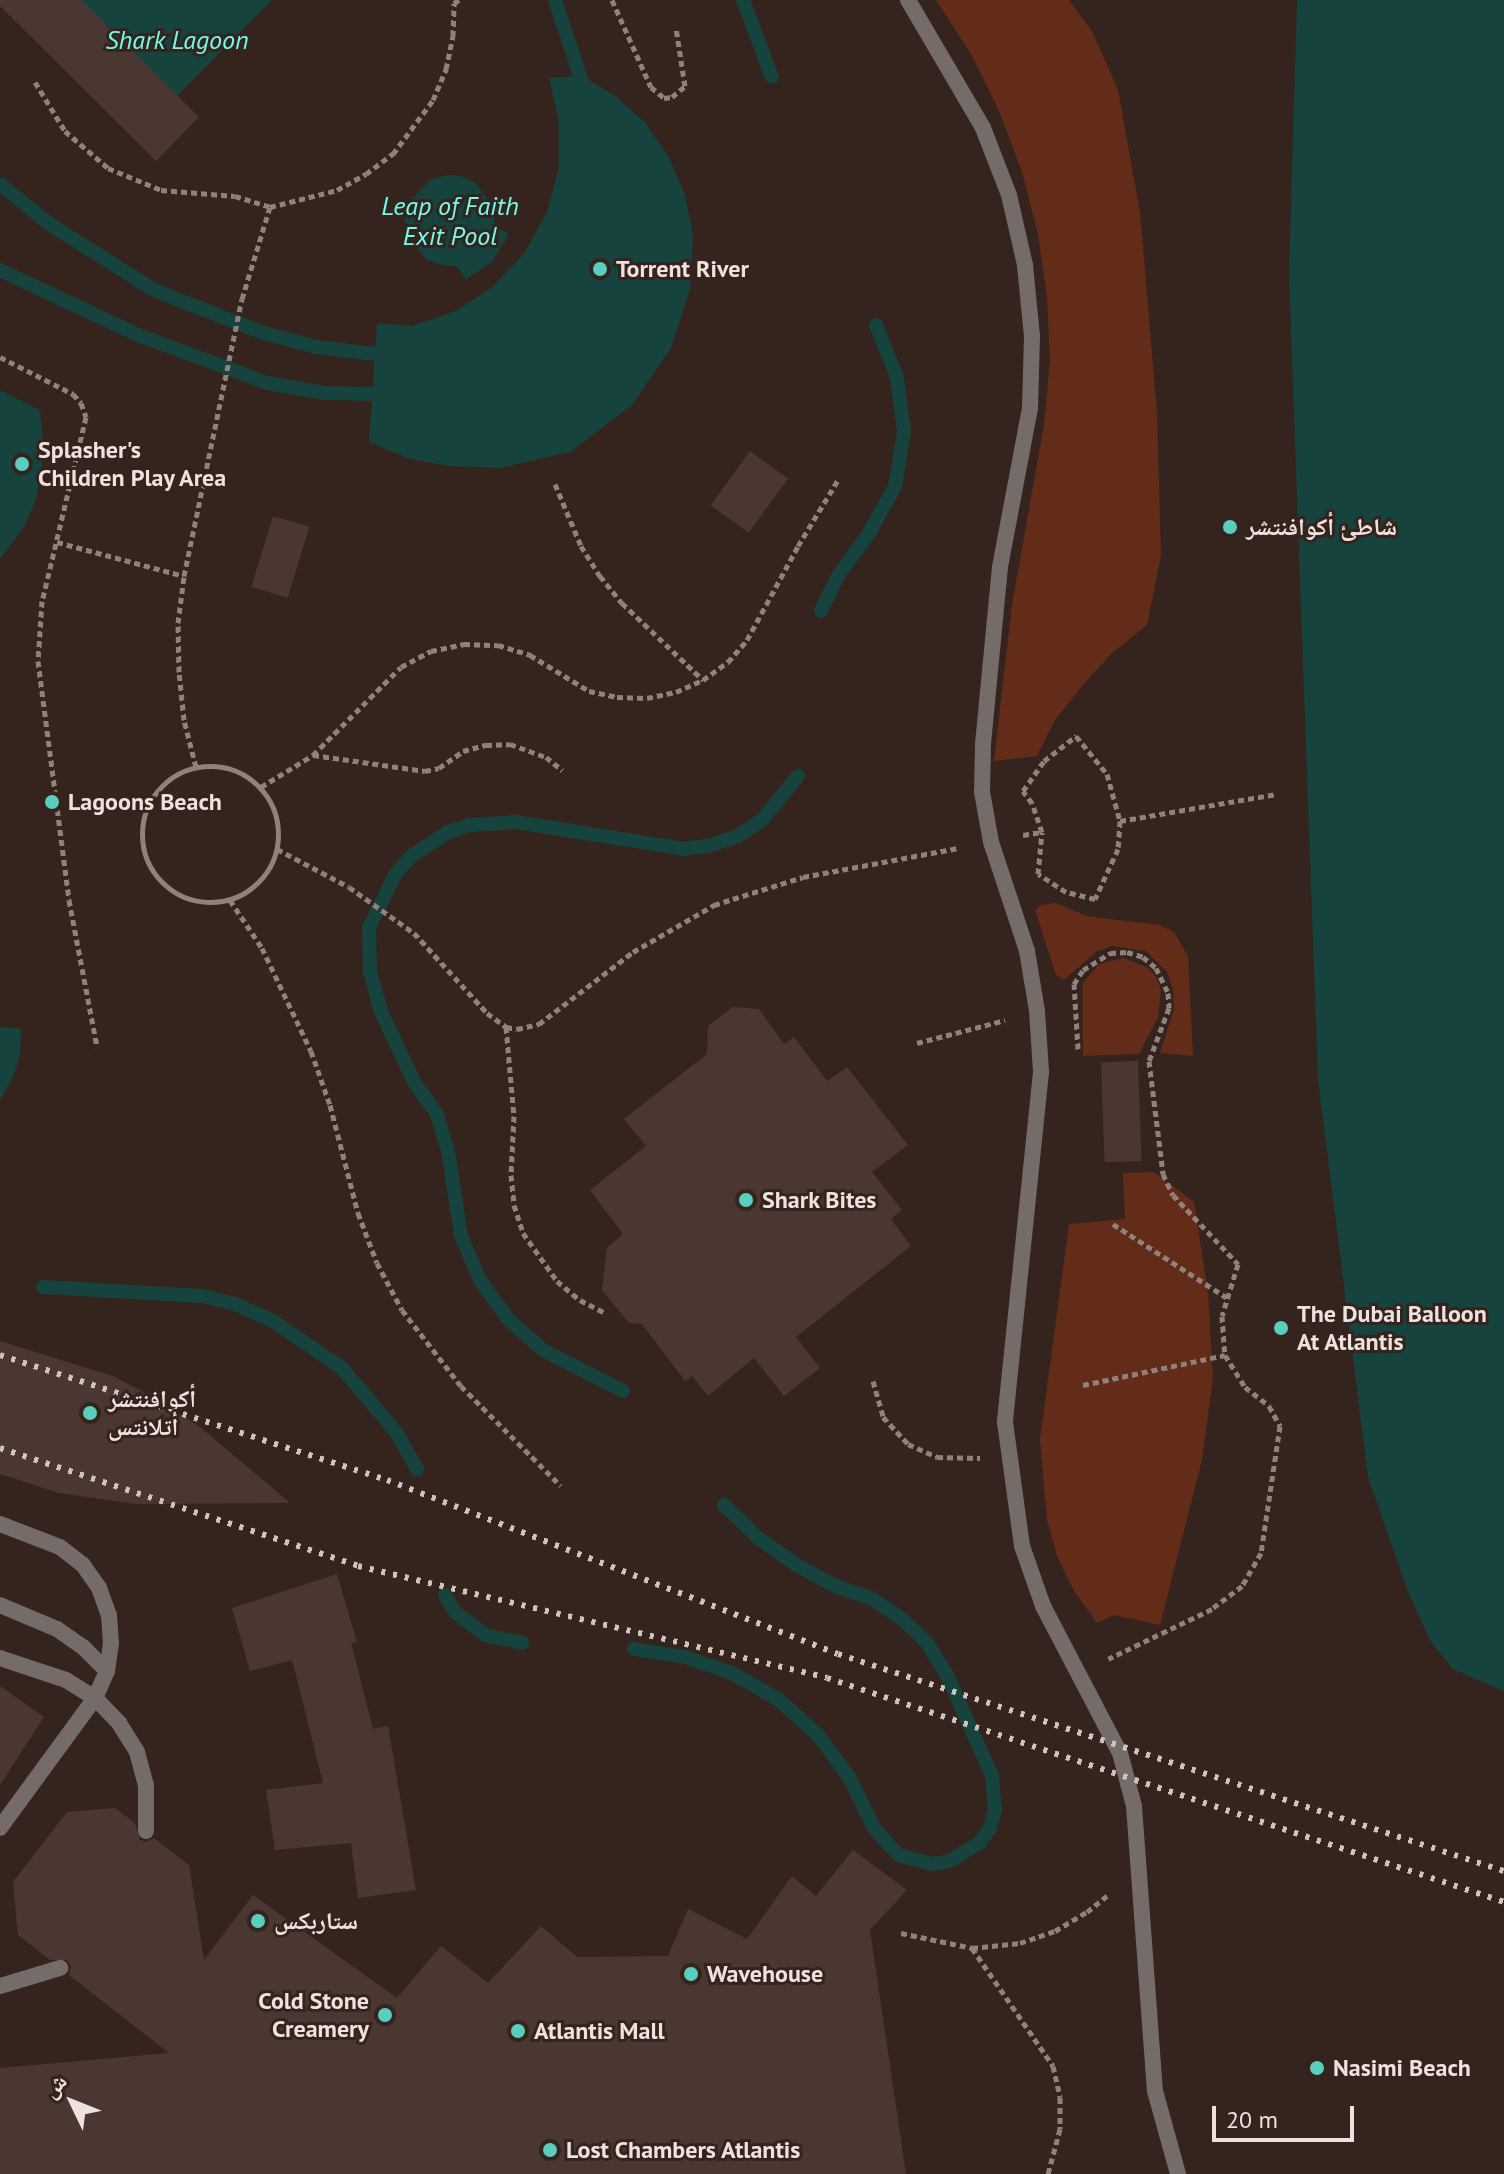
<!DOCTYPE html>
<meta charset="utf-8">
<style>
body{margin:0}
#map{position:relative;width:1504px;height:2174px;overflow:hidden;background:#35231d;font-family:"PT Sans","Noto Naskh Arabic",sans-serif}
div>[style]{position:absolute}
[style*='--x']{left:calc(var(--x)*1px);top:calc(var(--y)*1px);width:calc(var(--w)*1px);rotate:calc(var(--a)*1deg)}
.green>*{inset:0;background:#632c19}
.water>*{inset:0;background:#16433e}
.stream>*{height:14px;margin:-7px;padding:0 7px;transform-origin:7px;border-radius:7px;background:#16433e}
.building>*{inset:0;background:#4b3731;transform-origin:0 0}
.path>*{height:5px;margin-top:-2.5px;transform-origin:0;background:repeating-linear-gradient(90deg,#90817c 0 6px,transparent 0 10px)}
.path>.ring{margin:-2.5px;padding:0;box-sizing:content-box;background:none;border:5px solid #90817c;border-radius:50%}
.service>*{height:16px;margin:-8px;padding:0 8px;transform-origin:8px;border-radius:8px;background:#756b68}
.pedestrian>*{height:16px;margin:-8px;padding:0 8px;transform-origin:8px;border-radius:8px;background:#756b68}
.rail>*{height:6px;margin-top:-3px;transform-origin:0;background:repeating-linear-gradient(90deg,#d0c3be 0 4px,transparent 0 12px)}
.dots>*{width:22px;height:22px;translate:-50% -50%;box-sizing:border-box;border:4px solid #35231d;border-radius:50%}
span{translate:-50% -50%;white-space:nowrap;text-align:center;line-height:1.15;-webkit-text-stroke:6px #35231d;paint-order:stroke}
.poi-label{font-size:24px;color:#eee2de;font-weight:700}
.left{translate:0 -50%;text-align:left}
.right{translate:-100% -50%;text-align:right}
.water-label{font-size:26px;color:#6ffcea;font-style:italic}
.north{position:absolute;left:32px;top:2062px;width:80px;height:80px;-webkit-text-stroke:6px #35231d;paint-order:stroke;rotate:313deg;font-size:22px;font-weight:700;line-height:32px;text-align:center;color:#eee2de}
.north::after{content:'';display:block;margin:auto;width:28px;height:36px;background:#eee2de;clip-path:polygon(50% 0,100% 100%,50% 72%,0 100%)}
.scale{position:absolute;left:1212px;top:2106px;width:142px;height:36px;box-sizing:border-box;border:4px solid #eee2de;border-top:0;padding-left:10px;font-size:24px;line-height:28px;white-space:nowrap;color:#eee2de;-webkit-text-stroke:6px #35231d;paint-order:stroke}
</style>
<div id="map">
<div class="green">
<i style="clip-path:polygon(936px 0,1069px 0,1092px 31px,1118px 90px,1140px 212px,1157px 412px,1161px 556px,1147px 625px,1111px 654px,1083px 685px,1055px 720px,1037px 756px,994px 761px,1012px 605px,1044px 425px,1050px 361px,1047px 297px,1038px 234px,1022px 172px,999px 111px,971px 54px)"></i>
<i style="clip-path:polygon(1056px 903px,1086px 916px,1160px 925px,1174px 932px,1188px 956px,1193px 1056px,1160px 1053px,1174px 1009px,1173px 990px,1167px 972px,1146px 951px,1112px 946px,1096px 952px,1064px 980px,1056px 975px,1035px 910px,1041px 905px)"></i>
<i style="clip-path:polygon(1124px 958px,1148px 968px,1156px 977px,1161px 990px,1158px 1017px,1139px 1054px,1083px 1056px,1083px 983px,1099px 964px)"></i>
<i style="clip-path:polygon(1154px 1172px,1194px 1202px,1208px 1292px,1213px 1378px,1202px 1460px,1160px 1625px,1114px 1615px,1097px 1623px,1074px 1591px,1057px 1556px,1047px 1519px,1040px 1439px,1069px 1224px,1125px 1219px,1123px 1173px)"></i>
</div>
<div class="water">
<i style="clip-path:polygon(81px 0,272px 0,177px 96px)"></i>
<i style="clip-path:polygon(1297px 0,1504px 0,1504px 1691px,1453px 1669px,1431px 1642px,1410px 1597px,1368px 1477px,1318px 1080px,1289px 274px)"></i>
<i style="clip-path:polygon(582px 76px,617px 97px,646px 124px,669px 157px,685px 195px,693px 235px,690px 289px,671px 348px,632px 405px,570px 452px,500px 468px,450px 466px,410px 459px,369px 442px,377px 323px,412px 326px,456px 311px,494px 286px,525px 252px,547px 212px,559px 168px,559px 122px,549px 78px)"></i>
<i style="clip-path:polygon(446px 175px,461px 176px,476px 183px,494px 209px,495px 226px,509px 234px,492px 262px,466px 279px,457px 266px,441px 265px,426px 259px,407px 235px,405px 219px,408px 203px,430px 180px)"></i>
<i style="clip-path:polygon(0 390px,40px 410px,44px 452px,36px 500px,24px 527px,0 559px)"></i>
<i style="clip-path:polygon(0 1027px,21px 1029px,20px 1054px,13px 1077px,0 1100px)"></i>
</div>
<div class="stream">
<i style="--x:555;--y:0;--w:99;--a:71.7"></i>
<i style="--x:743;--y:0;--w:82;--a:69.4"></i>
<i style="--x:0;--y:184;--w:62;--a:39.1"></i>
<i style="--x:48;--y:223;--w:125;--a:32.3"></i>
<i style="--x:154;--y:290;--w:117;--a:21.5"></i>
<i style="--x:263;--y:333;--w:56;--a:14.5"></i>
<i style="--x:317;--y:347;--w:75;--a:6.9"></i>
<i style="--x:0;--y:270;--w:153;--a:25.2"></i>
<i style="--x:138;--y:335;--w:139;--a:20.3"></i>
<i style="--x:268;--y:383;--w:57;--a:10.1"></i>
<i style="--x:324;--y:393;--w:49;--a:1.2"></i>
<i style="--x:373;--y:394;--w:18;--a:-13"></i>
<i style="--x:821;--y:611;--w:39;--a:-64"></i>
<i style="--x:838;--y:576;--w:53;--a:-54.2"></i>
<i style="--x:869;--y:533;--w:54;--a:-61"></i>
<i style="--x:895;--y:486;--w:55;--a:-80.5"></i>
<i style="--x:904;--y:432;--w:55;--a:-97.3"></i>
<i style="--x:897;--y:377;--w:56;--a:-112"></i>
<i style="--x:43;--y:1287;--w:160;--a:3.2"></i>
<i style="--x:203;--y:1296;--w:33;--a:14"></i>
<i style="--x:235;--y:1304;--w:42;--a:24.1"></i>
<i style="--x:273;--y:1321;--w:83;--a:34.3"></i>
<i style="--x:342;--y:1368;--w:84;--a:49.8"></i>
<i style="--x:396;--y:1432;--w:43;--a:60.4"></i>
<i style="--x:623;--y:1391;--w:90;--a:-152.9"></i>
<i style="--x:543;--y:1350;--w:47;--a:-138.5"></i>
<i style="--x:508;--y:1319;--w:48;--a:-125.7"></i>
<i style="--x:480;--y:1280;--w:48;--a:-113.4"></i>
<i style="--x:461;--y:1236;--w:86;--a:-98.7"></i>
<i style="--x:448;--y:1151;--w:39;--a:-107"></i>
<i style="--x:437;--y:1114;--w:39;--a:-126"></i>
<i style="--x:414;--y:1082;--w:81;--a:-115"></i>
<i style="--x:380;--y:1009;--w:39;--a:-105"></i>
<i style="--x:370;--y:971;--w:43;--a:-91.3"></i>
<i style="--x:369;--y:928;--w:59;--a:-63.9"></i>
<i style="--x:395;--y:875;--w:23;--a:-50"></i>
<i style="--x:410;--y:857;--w:45;--a:-33.3"></i>
<i style="--x:448;--y:832;--w:23;--a:-18"></i>
<i style="--x:470;--y:825;--w:46;--a:-3.7"></i>
<i style="--x:516;--y:822;--w:170;--a:9.1"></i>
<i style="--x:684;--y:849;--w:27;--a:-8"></i>
<i style="--x:711;--y:845;--w:28;--a:-18"></i>
<i style="--x:738;--y:836;--w:29;--a:-34"></i>
<i style="--x:762;--y:820;--w:57;--a:-50.7"></i>
<i style="--x:445;--y:1595;--w:20;--a:60"></i>
<i style="--x:455;--y:1612;--w:38;--a:37"></i>
<i style="--x:485;--y:1635;--w:38;--a:12"></i>
<i style="--x:634;--y:1649;--w:52;--a:8.9"></i>
<i style="--x:685;--y:1657;--w:52;--a:19.1"></i>
<i style="--x:734;--y:1674;--w:52;--a:30"></i>
<i style="--x:779;--y:1700;--w:52;--a:41.9"></i>
<i style="--x:818;--y:1735;--w:52;--a:53.6"></i>
<i style="--x:849;--y:1777;--w:57;--a:63.9"></i>
<i style="--x:874;--y:1828;--w:36;--a:48"></i>
<i style="--x:898;--y:1855;--w:35;--a:15"></i>
<i style="--x:932;--y:1864;--w:18;--a:-9"></i>
<i style="--x:950;--y:1861;--w:36;--a:-32"></i>
<i style="--x:980;--y:1842;--w:17;--a:-54"></i>
<i style="--x:990;--y:1828;--w:18;--a:-74"></i>
<i style="--x:995;--y:1811;--w:35;--a:-95"></i>
<i style="--x:992;--y:1776;--w:111;--a:-114"></i>
<i style="--x:947;--y:1675;--w:36;--a:-122"></i>
<i style="--x:928;--y:1644;--w:36;--a:-136"></i>
<i style="--x:902;--y:1619;--w:37;--a:-146"></i>
<i style="--x:871;--y:1598;--w:38;--a:-162"></i>
<i style="--x:835;--y:1586;--w:46;--a:-151.2"></i>
<i style="--x:795;--y:1564;--w:47;--a:-144.6"></i>
<i style="--x:757;--y:1537;--w:46;--a:-135.9"></i>
</div>
<div class="building">
<i style="clip-path:polygon(0 0,81px 0,199px 117px,156px 161px,0 6px)"></i>
<i style="left:750px;top:451px;width:47px;height:67px;rotate:36deg"></i>
<i style="left:273px;top:516px;width:38px;height:74px;rotate:17deg"></i>
<i style="clip-path:polygon(733px 1007px,759px 1009px,784px 1044px,794px 1037px,827px 1081px,847px 1067px,908px 1145px,872px 1172px,902px 1210px,891px 1219px,911px 1246px,796px 1337px,820px 1368px,784px 1396px,754px 1358px,708px 1396px,692px 1376px,685px 1381px,642px 1324px,629px 1323px,602px 1290px,607px 1248px,623px 1234px,590px 1190px,646px 1146px,624px 1119px,707px 1054px,708px 1026px)"></i>
<i style="left:1138px;top:1061px;width:100px;height:37px;rotate:88deg"></i>
<i style="clip-path:polygon(0 1341px,113px 1376px,159px 1400px,200px 1427px,290px 1503px,135px 1504px,59px 1493px,0 1474px)"></i>
<i style="clip-path:polygon(337px 1574px,357px 1642px,351px 1643px,373px 1729px,388px 1726px,416px 1890px,358px 1898px,351px 1843px,275px 1850px,266px 1790px,323px 1783px,292px 1660px,250px 1671px,232px 1608px)"></i>
<i style="clip-path:polygon(0 1686px,44px 1717px,0 1785px)"></i>
<i style="clip-path:polygon(115px 1808px,135px 1823px,140px 1840px,147px 1842px,154px 1838px,189px 1865px,204px 1960px,253px 1895px,397px 1998px,441px 1946px,488px 1983px,541px 1926px,577px 1957px,668px 1956px,688px 1909px,747px 1939px,792px 1876px,816px 1896px,853px 1850px,907px 1890px,870px 1930px,906px 2174px,0 2174px,0 2068px,169px 2053px,69px 1975px,71px 1966px,67px 1960px,50px 1960px,18px 1935px,13px 1882px,67px 1812px)"></i>
</div>
<div class="path">
<i style="--x:612;--y:0;--w:95;--a:65.9"></i>
<i style="--x:651;--y:87;--w:17;--a:40"></i>
<i style="--x:664;--y:98;--w:8;--a:-7"></i>
<i style="--x:672;--y:97;--w:17;--a:-40"></i>
<i style="--x:685;--y:86;--w:59;--a:-98.8"></i>
<i style="--x:35;--y:82;--w:57;--a:58.5"></i>
<i style="--x:65;--y:131;--w:57;--a:40.7"></i>
<i style="--x:108;--y:168;--w:57;--a:22.5"></i>
<i style="--x:161;--y:190;--w:74;--a:4.6"></i>
<i style="--x:235;--y:196;--w:37;--a:17"></i>
<i style="--x:0;--y:357;--w:82;--a:26.9"></i>
<i style="--x:73;--y:394;--w:12;--a:48"></i>
<i style="--x:81;--y:403;--w:15;--a:70"></i>
<i style="--x:86;--y:417;--w:189;--a:103.4"></i>
<i style="--x:42;--y:601;--w:60;--a:93.8"></i>
<i style="--x:38;--y:661;--w:241;--a:82.6"></i>
<i style="--x:69;--y:900;--w:150;--a:79.2"></i>
<i style="--x:555;--y:484;--w:67;--a:67.2"></i>
<i style="--x:581;--y:546;--w:36;--a:58"></i>
<i style="--x:600;--y:576;--w:35;--a:51"></i>
<i style="--x:622;--y:603;--w:112;--a:43.5"></i>
<i style="--x:57;--y:542;--w:131;--a:15"></i>
<i style="--x:1076;--y:736;--w:49;--a:50.8"></i>
<i style="--x:1107;--y:774;--w:49;--a:74.5"></i>
<i style="--x:1120;--y:821;--w:28;--a:94"></i>
<i style="--x:1118;--y:849;--w:55;--a:114.7"></i>
<i style="--x:1095;--y:899;--w:30;--a:-166"></i>
<i style="--x:1066;--y:892;--w:33;--a:-147"></i>
<i style="--x:1038;--y:874;--w:42;--a:-84.6"></i>
<i style="--x:1042;--y:832;--w:31;--a:-109"></i>
<i style="--x:1032;--y:803;--w:15;--a:-127"></i>
<i style="--x:1023;--y:791;--w:37;--a:-55"></i>
<i style="--x:1044;--y:761;--w:41;--a:-38"></i>
<i style="--x:313;--y:755;--w:113;--a:8.1"></i>
<i style="--x:425;--y:771;--w:14;--a:-12"></i>
<i style="--x:439;--y:768;--w:29;--a:-35"></i>
<i style="--x:463;--y:751;--w:24;--a:-15"></i>
<i style="--x:486;--y:745;--w:24;--a:-2"></i>
<i style="--x:510;--y:744;--w:38;--a:20"></i>
<i style="--x:546;--y:757;--w:21;--a:39"></i>
<i class="ring" style="left:142px;top:766px;width:131px;height:131px"></i>
<i style="--x:196;--y:767;--w:49;--a:-104.3"></i>
<i style="--x:184;--y:720;--w:48;--a:-95.9"></i>
<i style="--x:179;--y:672;--w:49;--a:-91.2"></i>
<i style="--x:178;--y:623;--w:47;--a:-82.7"></i>
<i style="--x:184;--y:576;--w:283;--a:-78.2"></i>
<i style="--x:242;--y:299;--w:96;--a:-73.1"></i>
<i style="--x:270;--y:207;--w:69;--a:-14.2"></i>
<i style="--x:337;--y:190;--w:33;--a:-29"></i>
<i style="--x:366;--y:174;--w:34;--a:-37"></i>
<i style="--x:393;--y:154;--w:67;--a:-53.5"></i>
<i style="--x:433;--y:100;--w:34;--a:-67"></i>
<i style="--x:446;--y:69;--w:34;--a:-78"></i>
<i style="--x:453;--y:36;--w:33;--a:-88"></i>
<i style="--x:454;--y:3;--w:6;--a:-31"></i>
<i style="--x:261;--y:787;--w:61;--a:-31.6"></i>
<i style="--x:313;--y:755;--w:124;--a:-45"></i>
<i style="--x:401;--y:667;--w:34;--a:-28"></i>
<i style="--x:431;--y:651;--w:34;--a:-12"></i>
<i style="--x:464;--y:644;--w:34;--a:2"></i>
<i style="--x:498;--y:645;--w:34;--a:17"></i>
<i style="--x:530;--y:655;--w:69;--a:31.4"></i>
<i style="--x:589;--y:691;--w:29;--a:12"></i>
<i style="--x:617;--y:697;--w:30;--a:2"></i>
<i style="--x:647;--y:698;--w:30;--a:-12"></i>
<i style="--x:676;--y:692;--w:30;--a:-24"></i>
<i style="--x:703;--y:680;--w:31;--a:-36"></i>
<i style="--x:728;--y:662;--w:29;--a:-49"></i>
<i style="--x:747;--y:640;--w:107;--a:-61.5"></i>
<i style="--x:798;--y:546;--w:77;--a:-58.8"></i>
<i style="--x:1120;--y:821;--w:159;--a:-9.8"></i>
<i style="--x:1023;--y:835;--w:19;--a:-9"></i>
<i style="--x:277;--y:849;--w:81;--a:27.8"></i>
<i style="--x:349;--y:887;--w:80;--a:35.3"></i>
<i style="--x:414;--y:933;--w:108;--a:47.6"></i>
<i style="--x:487;--y:1013;--w:24;--a:36"></i>
<i style="--x:506;--y:1027;--w:11;--a:10"></i>
<i style="--x:517;--y:1029;--w:23;--a:-13"></i>
<i style="--x:539;--y:1024;--w:118;--a:-37.5"></i>
<i style="--x:633;--y:952;--w:94;--a:-30.1"></i>
<i style="--x:714;--y:905;--w:93;--a:-17.5"></i>
<i style="--x:803;--y:877;--w:158;--a:-10.6"></i>
<i style="--x:230;--y:900;--w:58;--a:56.3"></i>
<i style="--x:262;--y:948;--w:114;--a:64.6"></i>
<i style="--x:311;--y:1051;--w:57;--a:70.6"></i>
<i style="--x:330;--y:1105;--w:112;--a:75.5"></i>
<i style="--x:358;--y:1213;--w:53;--a:69.2"></i>
<i style="--x:377;--y:1263;--w:53;--a:62"></i>
<i style="--x:402;--y:1310;--w:96;--a:52.2"></i>
<i style="--x:461;--y:1386;--w:141;--a:45"></i>
<i style="--x:506;--y:1027;--w:89;--a:84.9"></i>
<i style="--x:514;--y:1116;--w:59;--a:92.9"></i>
<i style="--x:511;--y:1175;--w:30;--a:84"></i>
<i style="--x:514;--y:1205;--w:29;--a:72"></i>
<i style="--x:523;--y:1233;--w:59;--a:54.7"></i>
<i style="--x:557;--y:1281;--w:30;--a:40"></i>
<i style="--x:580;--y:1300;--w:29;--a:27"></i>
<i style="--x:917;--y:1043;--w:91;--a:-14.6"></i>
<i style="--x:1078;--y:1049;--w:65;--a:-93.5"></i>
<i style="--x:1074;--y:984;--w:17;--a:-57"></i>
<i style="--x:1083;--y:970;--w:32;--a:-32"></i>
<i style="--x:1110;--y:953;--w:17;--a:-3"></i>
<i style="--x:1127;--y:952;--w:17;--a:17"></i>
<i style="--x:1143;--y:957;--w:17;--a:40"></i>
<i style="--x:1156;--y:968;--w:28;--a:64"></i>
<i style="--x:1168;--y:993;--w:15;--a:86"></i>
<i style="--x:1169;--y:1008;--w:57;--a:110.7"></i>
<i style="--x:1149;--y:1061;--w:114;--a:82.9"></i>
<i style="--x:1163;--y:1174;--w:23;--a:65"></i>
<i style="--x:1173;--y:1195;--w:95;--a:46.7"></i>
<i style="--x:1238;--y:1264;--w:54;--a:107.1"></i>
<i style="--x:1222;--y:1316;--w:39;--a:86"></i>
<i style="--x:1225;--y:1355;--w:38;--a:58"></i>
<i style="--x:1245;--y:1387;--w:31;--a:38"></i>
<i style="--x:1269;--y:1406;--w:23;--a:61"></i>
<i style="--x:1280;--y:1426;--w:128;--a:98.5"></i>
<i style="--x:1261;--y:1553;--w:38;--a:120"></i>
<i style="--x:1242;--y:1586;--w:38;--a:143"></i>
<i style="--x:1212;--y:1609;--w:115;--a:154.3"></i>
<i style="--x:1113;--y:1224;--w:135;--a:32.9"></i>
<i style="--x:873;--y:1381;--w:37;--a:74"></i>
<i style="--x:883;--y:1417;--w:37;--a:47"></i>
<i style="--x:908;--y:1444;--w:32;--a:24"></i>
<i style="--x:937;--y:1457;--w:43;--a:1.3"></i>
<i style="--x:1083;--y:1385;--w:145;--a:-11.9"></i>
<i style="--x:901;--y:1933;--w:73;--a:11.9"></i>
<i style="--x:972;--y:1948;--w:48;--a:-5.9"></i>
<i style="--x:1020;--y:1943;--w:37;--a:-19"></i>
<i style="--x:1055;--y:1931;--w:37;--a:-31"></i>
<i style="--x:1087;--y:1912;--w:28;--a:-39"></i>
<i style="--x:972;--y:1948;--w:143;--a:55.5"></i>
<i style="--x:1053;--y:2066;--w:32;--a:77"></i>
<i style="--x:1060;--y:2097;--w:32;--a:90"></i>
<i style="--x:1060;--y:2129;--w:47;--a:104.9"></i>
</div>
<div class="service">
<i style="--x:0;--y:1524;--w:64;--a:21"></i>
<i style="--x:60;--y:1547;--w:29;--a:38"></i>
<i style="--x:83;--y:1565;--w:28;--a:55"></i>
<i style="--x:99;--y:1588;--w:29;--a:70"></i>
<i style="--x:109;--y:1615;--w:28;--a:86"></i>
<i style="--x:111;--y:1643;--w:28;--a:98"></i>
<i style="--x:107;--y:1671;--w:30;--a:114"></i>
<i style="--x:95;--y:1698;--w:161;--a:126.2"></i>
<i style="--x:0;--y:1605;--w:62;--a:22.8"></i>
<i style="--x:57;--y:1629;--w:32;--a:35"></i>
<i style="--x:83;--y:1647;--w:34;--a:45"></i>
<i style="--x:0;--y:1658;--w:70;--a:18.4"></i>
<i style="--x:66;--y:1680;--w:34;--a:32"></i>
<i style="--x:95;--y:1698;--w:35;--a:46"></i>
<i style="--x:119;--y:1723;--w:34;--a:58"></i>
<i style="--x:137;--y:1752;--w:35;--a:75"></i>
<i style="--x:146;--y:1786;--w:45;--a:90"></i>
<i style="--x:0;--y:1986;--w:63;--a:-16.7"></i>
</div>
<div class="pedestrian">
<i style="--x:908;--y:0;--w:148;--a:59.6"></i>
<i style="--x:983;--y:128;--w:72;--a:68.8"></i>
<i style="--x:1009;--y:195;--w:72;--a:77.1"></i>
<i style="--x:1025;--y:265;--w:71;--a:84.4"></i>
<i style="--x:1032;--y:336;--w:72;--a:91.6"></i>
<i style="--x:1030;--y:408;--w:162;--a:100.7"></i>
<i style="--x:1000;--y:567;--w:179;--a:95.5"></i>
<i style="--x:983;--y:745;--w:47;--a:91.2"></i>
<i style="--x:982;--y:792;--w:51;--a:79.8"></i>
<i style="--x:991;--y:842;--w:115;--a:71.7"></i>
<i style="--x:1027;--y:951;--w:61;--a:80.5"></i>
<i style="--x:1037;--y:1011;--w:61;--a:86.2"></i>
<i style="--x:1041;--y:1072;--w:352;--a:95.9"></i>
<i style="--x:1005;--y:1422;--w:125;--a:82.2"></i>
<i style="--x:1022;--y:1546;--w:64;--a:70.7"></i>
<i style="--x:1043;--y:1606;--w:166;--a:62.4"></i>
<i style="--x:1120;--y:1753;--w:55;--a:75.2"></i>
<i style="--x:1134;--y:1806;--w:286;--a:85.8"></i>
<i style="--x:1155;--y:2091;--w:86;--a:74.5"></i>
</div>
<div class="rail">
<i style="--x:0;--y:1355;--w:407;--a:17.9"></i>
<i style="--x:387;--y:1480;--w:483;--a:21.1"></i>
<i style="--x:838;--y:1654;--w:700;--a:18.05"></i>
<i style="--x:0;--y:1448;--w:377;--a:18.2"></i>
<i style="--x:358;--y:1566;--w:482;--a:13.4"></i>
<i style="--x:827;--y:1678;--w:713;--a:18.31"></i>
</div>
<div class="dots">
<i style="left:600px;top:269px;background:#59cebf"></i>
<i style="left:22px;top:464px;background:#59cebf"></i>
<i style="left:1230px;top:527px;background:#59cebf"></i>
<i style="left:52px;top:802px;background:#59cebf"></i>
<i style="left:746px;top:1200px;background:#59cebf"></i>
<i style="left:1281px;top:1328px;background:#59cebf"></i>
<i style="left:90px;top:1413px;background:#59cebf"></i>
<i style="left:258px;top:1921px;background:#59cebf"></i>
<i style="left:691px;top:1974px;background:#59cebf"></i>
<i style="left:385px;top:2015px;background:#59cebf"></i>
<i style="left:518px;top:2031px;background:#59cebf"></i>
<i style="left:1317px;top:2068px;background:#59cebf"></i>
<i style="left:550px;top:2150px;background:#59cebf"></i>
</div>
<div class="poi-label">
<span class="left" style="left:616px;top:269px">Torrent River</span>
<span class="left" style="left:38px;top:464px">Splasher's<br>Children Play Area</span>
<span class="left" style="left:1246px;top:527px">شاطئ أكوافنتشر</span>
<span class="left" style="left:68px;top:802px">Lagoons Beach</span>
<span class="left" style="left:762px;top:1200px">Shark Bites</span>
<span class="left" style="left:1297px;top:1328px">The Dubai Balloon<br>At Atlantis</span>
<span class="left" style="left:108px;top:1413px">أكوافنتشر<br>أتلانتس</span>
<span class="left" style="left:274px;top:1921px">ستاربكس</span>
<span class="left" style="left:707px;top:1974px">Wavehouse</span>
<span class="right" style="left:369px;top:2015px">Cold Stone<br>Creamery</span>
<span class="left" style="left:534px;top:2031px">Atlantis Mall</span>
<span class="left" style="left:1333px;top:2068px">Nasimi Beach</span>
<span class="left" style="left:566px;top:2150px">Lost Chambers Atlantis</span>
</div>
<div class="water-label">
<span style="left:177px;top:40px">Shark Lagoon</span>
<span style="left:450px;top:221px">Leap of Faith<br>Exit Pool</span>
</div>
<div class="north">ش</div>
<div class="scale">20 m</div>
</div>
